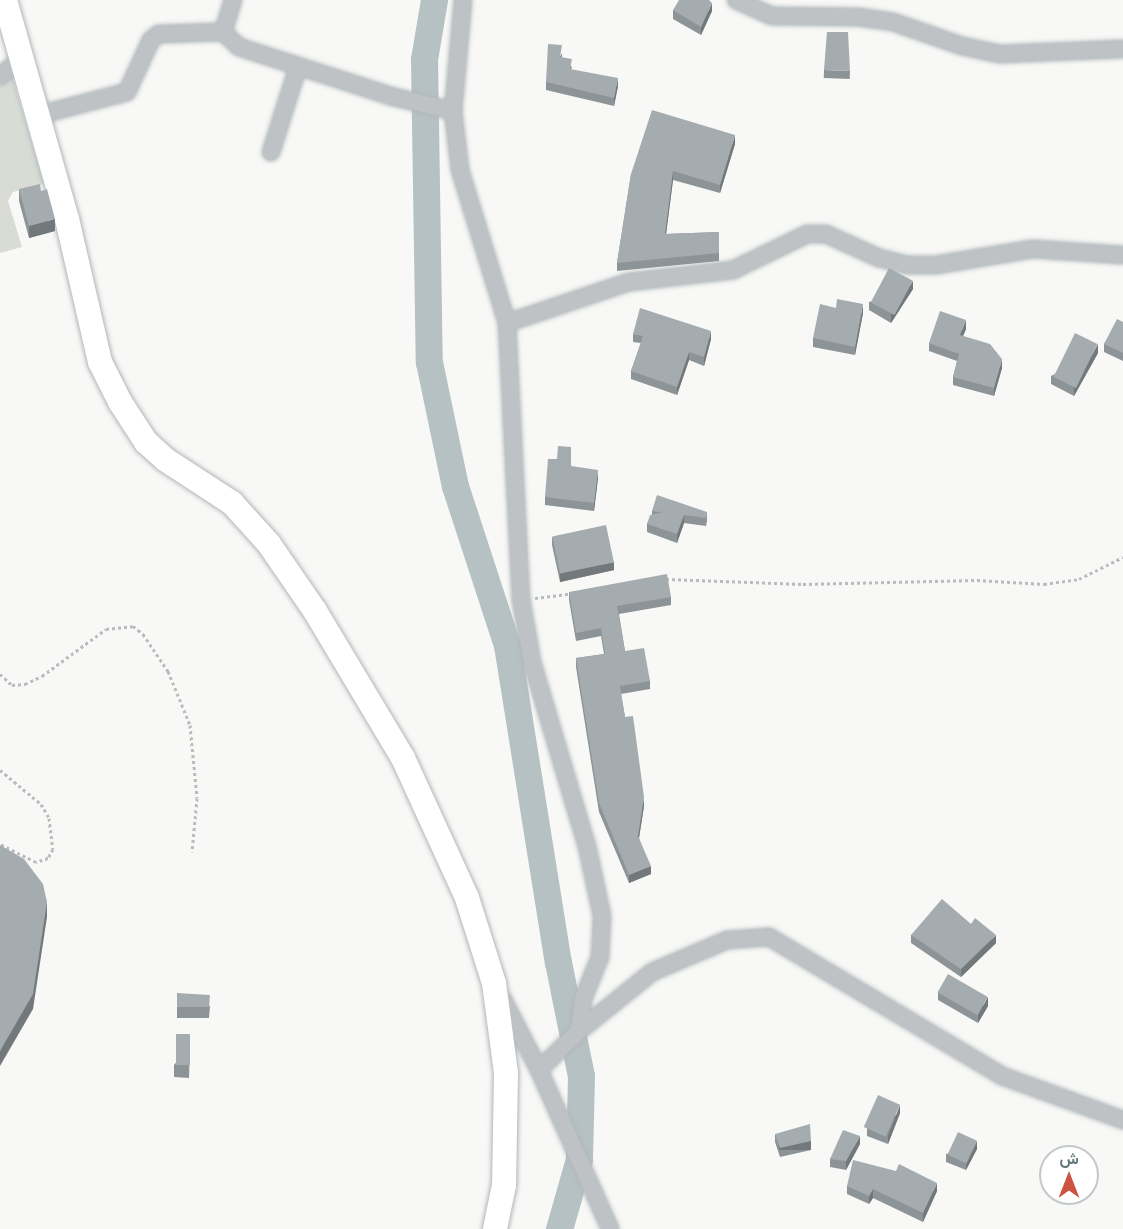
<!DOCTYPE html>
<meta charset="utf-8">
<style>
body{margin:0}
#map{position:relative;width:1123px;height:1229px;overflow:hidden;background:#f8f8f6;font-family:Poppins,Vazirmatn,sans-serif}
div>[style]{position:absolute}
[style*='--x']{left:calc(var(--x)*1px);top:calc(var(--y)*1px);width:calc(var(--w)*1px);rotate:calc(var(--a)*1deg)}
.green>*{inset:0;background:#d8dcd5}
.river>*{height:27px;margin:-13.5px;padding:0 13.5px;transform-origin:13.5px;border-radius:13.5px;background:#b6c1c4}
.path>*{height:3px;margin-top:-1.5px;transform-origin:0;background:repeating-linear-gradient(90deg,#b8bcbe 0 3px,transparent 0 6px)}
.roads{filter:drop-shadow(0 0 2px #b0b7ba) drop-shadow(0 0 2px #b0b7ba)}
.street>*{height:16px;margin:-8px;padding:0 8px;transform-origin:8px;border-radius:8px;background:#bec2c5}
.secondary>*{height:24px;margin:-12px;padding:0 12px;transform-origin:12px;border-radius:12px;background:#fff}
.wall>*{inset:0;background:#8d9497;transform-origin:0 0}
.shaded-wall>*{inset:0;background:#73787b;transform-origin:0 0}
.building>*{inset:0;background:#a4acb0;transform-origin:0 0}
span{translate:-50% -50%;white-space:nowrap;text-align:center;line-height:1.15;-webkit-text-stroke:6px #fff;paint-order:stroke}
.north{position:absolute;left:1039px;top:1145px;width:60px;height:60px;box-sizing:border-box;background:#fff;border:2px solid #c2c8cb;border-radius:50%;rotate:0deg;font-size:16px;font-weight:700;line-height:24px;text-align:center;color:#66767d}
.north::after{content:'';display:block;margin:auto;width:21px;height:27px;background:#cd5240;clip-path:polygon(50% 0,100% 100%,50% 72%,0 100%)}
</style>
<div id="map">
<div class="green">
<i style="clip-path:polygon(11px 73px,44px 184px,13px 192px,8px 201px,22px 247px,0 253px,0 83px)"></i>
</div>
<div class="river">
<i style="--x:434;--y:0;--w:60;--a:99.6"></i>
<i style="--x:424;--y:59;--w:303;--a:89.1"></i>
<i style="--x:429;--y:362;--w:127;--a:78.2"></i>
<i style="--x:455;--y:486;--w:167;--a:71.9"></i>
<i style="--x:507;--y:645;--w:321;--a:80.9"></i>
<i style="--x:558;--y:962;--w:116;--a:78.6"></i>
<i style="--x:581;--y:1076;--w:83;--a:91.4"></i>
<i style="--x:579;--y:1159;--w:73;--a:105.9"></i>
</div>
<div class="path">
<i style="--x:666;--y:579;--w:137;--a:2.1"></i>
<i style="--x:803;--y:584;--w:174;--a:-1.3"></i>
<i style="--x:977;--y:580;--w:67;--a:3.4"></i>
<i style="--x:1044;--y:584;--w:35;--a:-8"></i>
<i style="--x:1079;--y:579;--w:49;--a:-26.6"></i>
<i style="--x:535;--y:598;--w:35;--a:-7"></i>
<i style="--x:0;--y:674;--w:16;--a:43"></i>
<i style="--x:12;--y:685;--w:13;--a:-4"></i>
<i style="--x:25;--y:684;--w:19;--a:-25"></i>
<i style="--x:42;--y:676;--w:79;--a:-36.3"></i>
<i style="--x:106;--y:629;--w:27;--a:-6"></i>
<i style="--x:133;--y:626;--w:13;--a:39"></i>
<i style="--x:143;--y:634;--w:45;--a:56"></i>
<i style="--x:168;--y:671;--w:58;--a:67.8"></i>
<i style="--x:190;--y:725;--w:73;--a:84.5"></i>
<i style="--x:197;--y:798;--w:54;--a:95.3"></i>
<i style="--x:0;--y:770;--w:53;--a:39.7"></i>
<i style="--x:41;--y:804;--w:16;--a:60"></i>
<i style="--x:49;--y:818;--w:31;--a:83"></i>
<i style="--x:53;--y:849;--w:10;--a:119"></i>
<i style="--x:48;--y:858;--w:13;--a:162"></i>
<i style="--x:36;--y:862;--w:40;--a:-153.4"></i>
</div>
<div class="roads">
<div class="street">
<i style="--x:233;--y:0;--w:34;--a:107"></i>
<i style="--x:223;--y:32;--w:22;--a:43"></i>
<i style="--x:239;--y:47;--w:163;--a:17.9"></i>
<i style="--x:394;--y:97;--w:61;--a:13.3"></i>
<i style="--x:463;--y:0;--w:111;--a:95.1"></i>
<i style="--x:453;--y:111;--w:59;--a:83.2"></i>
<i style="--x:460;--y:170;--w:160;--a:72.9"></i>
<i style="--x:507;--y:323;--w:276;--a:87.1"></i>
<i style="--x:521;--y:599;--w:64;--a:80.1"></i>
<i style="--x:532;--y:662;--w:192;--a:73.4"></i>
<i style="--x:587;--y:846;--w:72;--a:77.9"></i>
<i style="--x:602;--y:916;--w:41;--a:92.8"></i>
<i style="--x:600;--y:957;--w:45;--a:112"></i>
<i style="--x:583;--y:999;--w:32;--a:97"></i>
<i style="--x:736;--y:0;--w:39;--a:24"></i>
<i style="--x:772;--y:16;--w:86;--a:0.7"></i>
<i style="--x:858;--y:17;--w:35;--a:8"></i>
<i style="--x:893;--y:22;--w:73;--a:19.2"></i>
<i style="--x:962;--y:46;--w:39;--a:12"></i>
<i style="--x:1000;--y:54;--w:123;--a:-2.3"></i>
<i style="--x:0;--y:76;--w:28;--a:-39"></i>
<i style="--x:39;--y:115;--w:91;--a:-14.6"></i>
<i style="--x:127;--y:92;--w:57;--a:-65.2"></i>
<i style="--x:151;--y:40;--w:10;--a:-37"></i>
<i style="--x:159;--y:34;--w:64;--a:-1.8"></i>
<i style="--x:271;--y:152;--w:89;--a:-72.4"></i>
<i style="--x:507;--y:323;--w:129;--a:-18.6"></i>
<i style="--x:629;--y:282;--w:105;--a:-6.6"></i>
<i style="--x:733;--y:270;--w:82;--a:-25.9"></i>
<i style="--x:807;--y:234;--w:19;--a:0"></i>
<i style="--x:826;--y:234;--w:58;--a:24.4"></i>
<i style="--x:879;--y:258;--w:29;--a:14"></i>
<i style="--x:907;--y:265;--w:29;--a:0"></i>
<i style="--x:936;--y:265;--w:98;--a:-9.4"></i>
<i style="--x:1033;--y:249;--w:90;--a:3.8"></i>
<i style="--x:500;--y:994;--w:85;--a:62.8"></i>
<i style="--x:539;--y:1070;--w:174;--a:65.9"></i>
<i style="--x:539;--y:1070;--w:56;--a:-44.3"></i>
<i style="--x:579;--y:1031;--w:94;--a:-38.9"></i>
<i style="--x:652;--y:972;--w:82;--a:-23.1"></i>
<i style="--x:727;--y:940;--w:42;--a:-4.1"></i>
<i style="--x:769;--y:937;--w:271;--a:30.8"></i>
<i style="--x:1002;--y:1076;--w:129;--a:20"></i>
</div>
<div class="secondary">
<i style="--x:5;--y:0;--w:228;--a:74.2"></i>
<i style="--x:67;--y:219;--w:147;--a:77"></i>
<i style="--x:100;--y:362;--w:45;--a:63.4"></i>
<i style="--x:120;--y:402;--w:48;--a:57"></i>
<i style="--x:146;--y:442;--w:27;--a:42"></i>
<i style="--x:166;--y:460;--w:79;--a:33.1"></i>
<i style="--x:232;--y:503;--w:55;--a:47.9"></i>
<i style="--x:269;--y:544;--w:81;--a:55.5"></i>
<i style="--x:315;--y:611;--w:171;--a:59.1"></i>
<i style="--x:403;--y:758;--w:154;--a:65.4"></i>
<i style="--x:467;--y:898;--w:89;--a:72.4"></i>
<i style="--x:494;--y:983;--w:91;--a:82.4"></i>
<i style="--x:506;--y:1073;--w:112;--a:91"></i>
<i style="--x:504;--y:1185;--w:45;--a:101.6"></i>
</div>
</div>
<div class="wall">
<i style="clip-path:polygon(673px 10px,712px 11px,701px 35px,673px 19px)"></i>
<i style="clip-path:polygon(562px 53px,562px 57px,572px 67px,571px 70px,618px 86px,614px 106px,546px 90px,546px 82px)"></i>
<i style="left:824px;top:70px;width:26px;height:8px;rotate:2deg"></i>
<i style="clip-path:polygon(735px 144px,720px 193px,673px 180px,666px 234px,719px 232px,719px 261px,617px 271px,617px 263px,631px 174px)"></i>
<i style="clip-path:polygon(19px 189px,55px 231px,29px 238px,19px 201px)"></i>
<i style="clip-path:polygon(913px 289px,891px 323px,869px 310px,869px 302px)"></i>
<i style="clip-path:polygon(863px 313px,855px 355px,813px 347px,813px 338px)"></i>
<i style="clip-path:polygon(1123px 322px,1123px 361px,1104px 352px,1104px 344px)"></i>
<i style="clip-path:polygon(966px 329px,963px 336px,1002px 368px,994px 396px,953px 385px,953px 377px,957px 361px,929px 351px,929px 343px)"></i>
<i style="clip-path:polygon(633px 334px,711px 339px,704px 366px,689px 360px,677px 395px,631px 379px,631px 371px,641px 343px,633px 342px)"></i>
<i style="clip-path:polygon(1098px 353px,1074px 396px,1051px 384px,1051px 376px)"></i>
<i style="clip-path:polygon(571px 466px,598px 478px,594px 511px,545px 505px,545px 497px)"></i>
<i style="clip-path:polygon(652px 511px,707px 512px,707px 521px,706px 526px,684px 523px,677px 543px,647px 532px,647px 524px,652px 515px)"></i>
<i style="clip-path:polygon(552px 537px,614px 570px,560px 582px,552px 545px)"></i>
<i style="clip-path:polygon(569px 592px,671px 597px,671px 605px,619px 614px,625px 651px,650px 681px,650px 689px,621px 694px,625px 717px,644px 806px,639px 838px,651px 874px,629px 883px,599px 812px,576px 667px,576px 658px,604px 654px,601px 636px,576px 641px,569px 600px)"></i>
<i style="clip-path:polygon(971px 924px,996px 943px,961px 977px,911px 943px,911px 935px)"></i>
<i style="clip-path:polygon(938px 992px,988px 1006px,978px 1023px,938px 1000px)"></i>
<i style="clip-path:polygon(177px 993px,210px 1006px,209px 1018px,177px 1018px)"></i>
<i style="clip-path:polygon(190px 1046px,189px 1078px,174px 1077px,174px 1065px)"></i>
<i style="clip-path:polygon(900px 1113px,888px 1144px,867px 1136px,867px 1128px)"></i>
<i style="clip-path:polygon(775px 1134px,811px 1150px,780px 1157px,775px 1142px)"></i>
<i style="clip-path:polygon(860px 1144px,846px 1170px,830px 1167px,830px 1159px)"></i>
<i style="clip-path:polygon(977px 1149px,966px 1170px,946px 1162px,946px 1154px)"></i>
<i style="clip-path:polygon(847px 1186px,937px 1191px,923px 1222px,873px 1198px,869px 1204px,847px 1194px)"></i>
</div>
<div class="shaded-wall">
<i style="clip-path:polygon(712px 3px,712px 11px,701px 35px,701px 27px)"></i>
<i style="clip-path:polygon(618px 78px,618px 86px,614px 106px,614px 98px)"></i>
<i style="clip-path:polygon(735px 135px,735px 144px,720px 193px,720px 185px)"></i>
<i style="clip-path:polygon(673px 171px,673px 180px,665px 242px,665px 234px)"></i>
<i style="clip-path:polygon(55px 219px,55px 231px,29px 238px,29px 226px)"></i>
<i style="clip-path:polygon(913px 281px,913px 289px,891px 323px,891px 315px)"></i>
<i style="clip-path:polygon(863px 304px,863px 313px,855px 355px,855px 347px)"></i>
<i style="clip-path:polygon(966px 320px,966px 329px,960px 343px,960px 335px)"></i>
<i style="clip-path:polygon(711px 331px,711px 339px,704px 366px,704px 357px)"></i>
<i style="clip-path:polygon(1098px 344px,1098px 353px,1074px 396px,1074px 387px)"></i>
<i style="clip-path:polygon(689px 352px,689px 360px,677px 395px,677px 387px)"></i>
<i style="clip-path:polygon(1002px 359px,1002px 368px,994px 396px,994px 388px)"></i>
<i style="clip-path:polygon(598px 470px,598px 478px,594px 511px,594px 503px)"></i>
<i style="clip-path:polygon(684px 515px,684px 523px,677px 543px,677px 534px)"></i>
<i style="clip-path:polygon(614px 562px,614px 570px,560px 582px,560px 573px)"></i>
<i style="clip-path:polygon(644px 797px,644px 806px,638px 844px,638px 836px)"></i>
<i style="clip-path:polygon(651px 866px,651px 874px,629px 883px,629px 875px)"></i>
<i style="clip-path:polygon(47px 902px,47px 917px,33px 1009px,0 1066px,0 1051px)"></i>
<i style="clip-path:polygon(996px 935px,996px 943px,961px 977px,961px 969px)"></i>
<i style="clip-path:polygon(988px 997px,988px 1006px,978px 1023px,978px 1015px)"></i>
<i style="clip-path:polygon(900px 1105px,900px 1113px,888px 1144px,888px 1136px)"></i>
<i style="clip-path:polygon(860px 1136px,860px 1144px,846px 1170px,846px 1161px)"></i>
<i style="left:811px;top:1141px;width:9px;height:32px;rotate:90deg"></i>
<i style="clip-path:polygon(977px 1141px,977px 1149px,966px 1170px,966px 1162px)"></i>
<i style="clip-path:polygon(937px 1183px,937px 1191px,923px 1222px,923px 1213px)"></i>
<i style="clip-path:polygon(873px 1189px,873px 1198px,869px 1204px,869px 1196px)"></i>
</div>
<div class="building">
<i style="clip-path:polygon(679px 0,709px 0,712px 3px,701px 27px,673px 10px)"></i>
<i style="clip-path:polygon(827px 32px,848px 32px,850px 71px,824px 70px)"></i>
<i style="clip-path:polygon(548px 44px,562px 45px,560px 57px,572px 59px,570px 69px,618px 78px,614px 98px,546px 82px)"></i>
<i style="clip-path:polygon(652px 110px,735px 135px,720px 185px,673px 171px,665px 234px,719px 232px,719px 253px,617px 263px,631px 174px)"></i>
<i style="clip-path:polygon(40px 184px,41px 191px,47px 189px,55px 219px,29px 226px,19px 189px)"></i>
<i style="left:889px;top:268px;width:27px;height:39px;rotate:28deg"></i>
<i style="clip-path:polygon(837px 299px,863px 304px,855px 347px,813px 338px,820px 304px,836px 308px)"></i>
<i style="clip-path:polygon(640px 308px,711px 331px,704px 357px,689px 352px,677px 387px,631px 371px,643px 336px,633px 334px)"></i>
<i style="clip-path:polygon(940px 311px,966px 320px,960px 335px,990px 344px,1002px 359px,994px 388px,953px 377px,959px 354px,929px 343px)"></i>
<i style="clip-path:polygon(1117px 319px,1123px 322px,1123px 353px,1104px 344px)"></i>
<i style="left:1075px;top:333px;width:25px;height:49px;rotate:26deg"></i>
<i style="clip-path:polygon(558px 446px,571px 447px,571px 466px,598px 470px,594px 503px,545px 497px,548px 459px,557px 459px)"></i>
<i style="clip-path:polygon(657px 495px,707px 512px,706px 518px,684px 515px,677px 534px,647px 524px,650px 515px,663px 512px,652px 511px)"></i>
<i style="left:606px;top:525px;width:38px;height:55px;rotate:78deg"></i>
<i style="clip-path:polygon(667px 574px,671px 597px,617px 606px,625px 651px,644px 648px,650px 681px,620px 686px,625px 717px,633px 716px,644px 797px,638px 836px,651px 866px,629px 875px,599px 803px,576px 658px,605px 654px,601px 628px,576px 633px,569px 592px)"></i>
<i style="clip-path:polygon(0 845px,24px 859px,43px 884px,47px 902px,33px 994px,0 1051px)"></i>
<i style="clip-path:polygon(942px 899px,971px 924px,975px 918px,996px 935px,961px 969px,911px 935px)"></i>
<i style="left:948px;top:974px;width:46px;height:21px;rotate:30deg"></i>
<i style="clip-path:polygon(177px 993px,210px 995px,209px 1007px,177px 1007px)"></i>
<i style="left:176px;top:1034px;width:14px;height:31px"></i>
<i style="left:878px;top:1095px;width:24px;height:35px;rotate:24deg"></i>
<i style="clip-path:polygon(810px 1124px,811px 1141px,780px 1148px,775px 1134px)"></i>
<i style="clip-path:polygon(843px 1130px,860px 1136px,846px 1161px,830px 1159px)"></i>
<i style="left:958px;top:1132px;width:21px;height:25px;rotate:25deg"></i>
<i style="clip-path:polygon(853px 1160px,896px 1171px,899px 1164px,937px 1183px,923px 1213px,873px 1189px,869px 1196px,847px 1186px)"></i>
</div>
<div class="north">ش</div>
</div>
